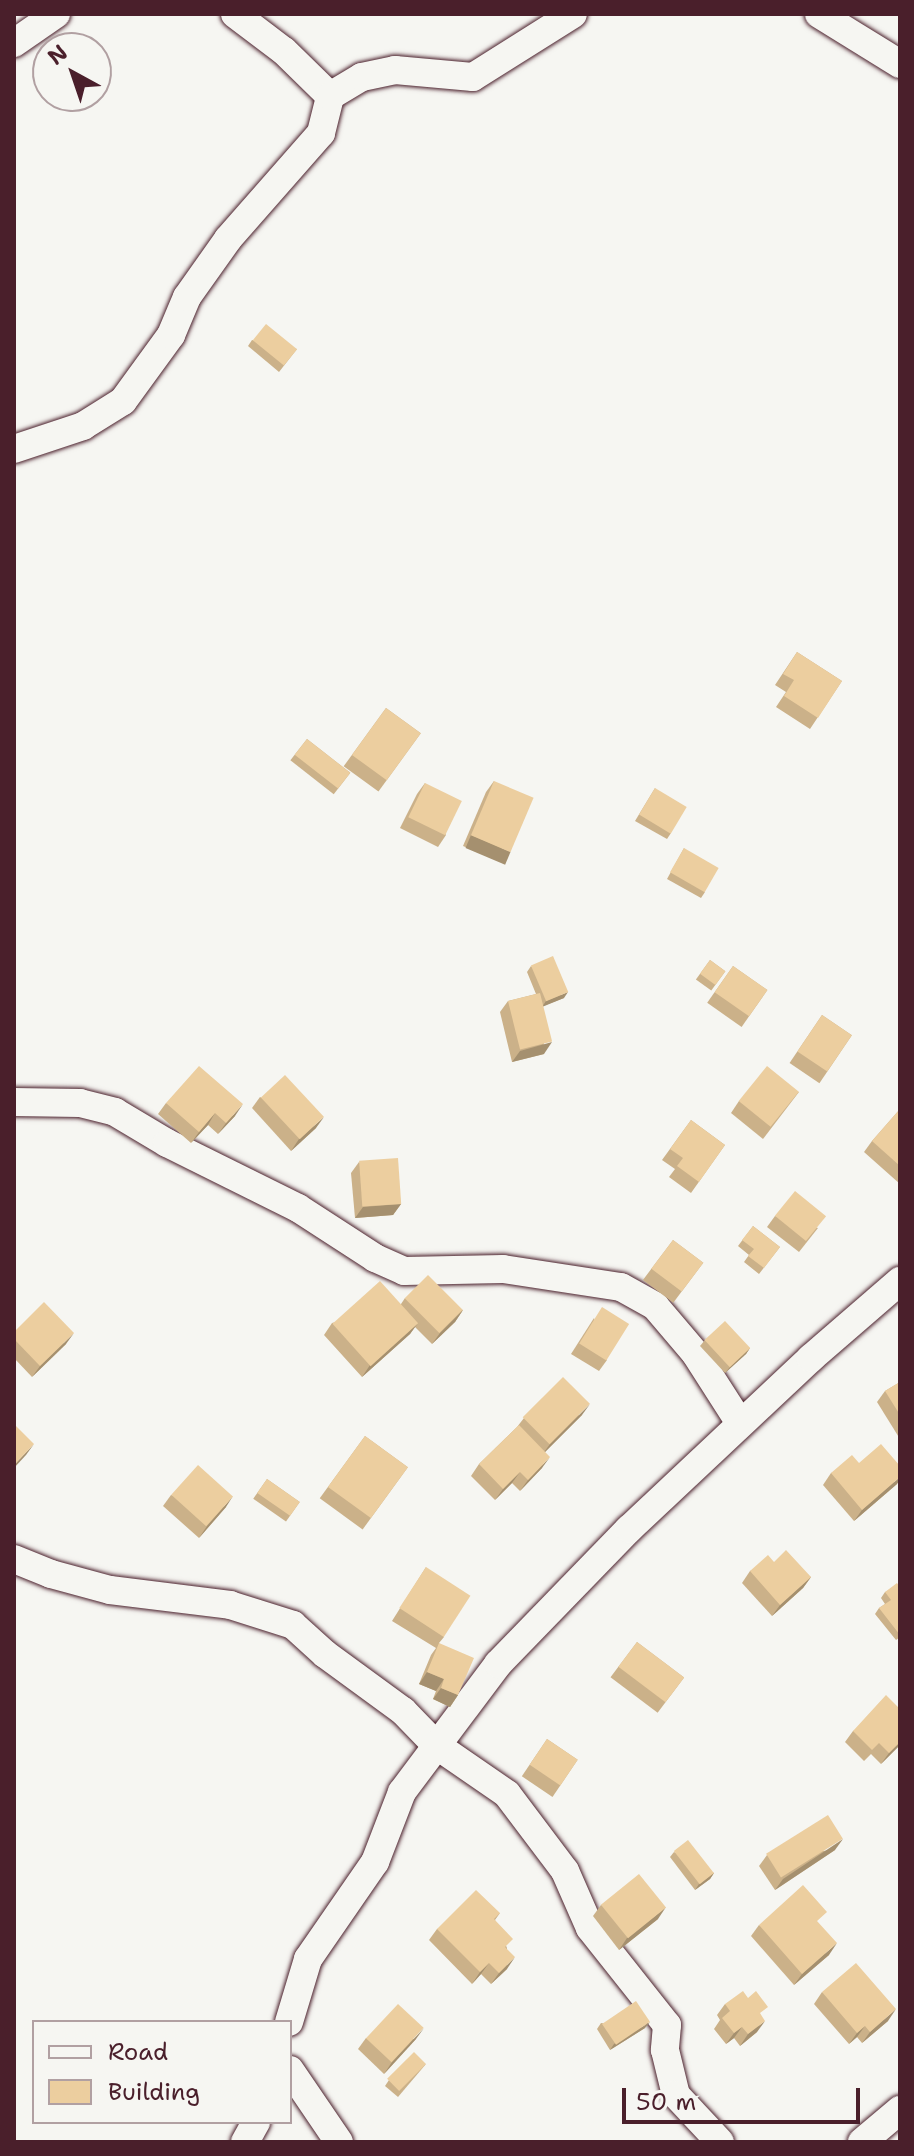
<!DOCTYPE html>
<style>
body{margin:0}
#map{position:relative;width:914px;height:2156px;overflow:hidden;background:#f6f6f2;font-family:"Shantell Sans",sans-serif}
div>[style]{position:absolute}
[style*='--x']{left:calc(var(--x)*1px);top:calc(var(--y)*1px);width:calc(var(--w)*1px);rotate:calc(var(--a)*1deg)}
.roads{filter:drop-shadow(0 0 2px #4a1f2b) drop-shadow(0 0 2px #4a1f2b)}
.street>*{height:28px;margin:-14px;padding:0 14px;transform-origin:14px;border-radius:14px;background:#f6f6f2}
.wall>*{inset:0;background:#cbb189;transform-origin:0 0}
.shaded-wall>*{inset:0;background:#a5906f;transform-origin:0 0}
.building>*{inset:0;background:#ecce9f;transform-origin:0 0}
span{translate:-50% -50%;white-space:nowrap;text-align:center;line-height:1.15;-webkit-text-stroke:6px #f6f6f2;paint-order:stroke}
.frame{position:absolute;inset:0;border:16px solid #4a1f2b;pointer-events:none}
.legend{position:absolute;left:32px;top:2020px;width:260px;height:104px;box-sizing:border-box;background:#f6f6f2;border:2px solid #b1a0a2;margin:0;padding:10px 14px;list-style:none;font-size:24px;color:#4a1f2b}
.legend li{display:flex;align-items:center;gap:16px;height:40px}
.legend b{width:40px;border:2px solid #b1a0a2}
.north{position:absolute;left:32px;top:32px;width:80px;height:80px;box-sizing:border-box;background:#f6f6f2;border:2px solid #b1a0a2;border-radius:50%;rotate:320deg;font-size:22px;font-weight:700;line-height:32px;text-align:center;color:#4a1f2b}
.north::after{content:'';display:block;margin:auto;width:28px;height:36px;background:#4a1f2b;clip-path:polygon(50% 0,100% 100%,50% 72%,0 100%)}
.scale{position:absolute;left:622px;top:2088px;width:238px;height:36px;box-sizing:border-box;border:4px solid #4a1f2b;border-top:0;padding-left:10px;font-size:24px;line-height:28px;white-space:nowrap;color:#4a1f2b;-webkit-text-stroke:6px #f6f6f2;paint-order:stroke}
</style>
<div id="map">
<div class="roads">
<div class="street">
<i style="--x:235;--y:14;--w:61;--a:37.1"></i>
<i style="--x:284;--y:51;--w:64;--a:44.4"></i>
<i style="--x:819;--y:14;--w:95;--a:31.7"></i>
<i style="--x:14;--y:43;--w:51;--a:-34.6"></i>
<i style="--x:14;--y:449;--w:73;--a:-18.4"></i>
<i style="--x:83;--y:426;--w:47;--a:-32"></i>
<i style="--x:123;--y:401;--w:82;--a:-54"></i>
<i style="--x:171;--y:335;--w:41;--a:-67.2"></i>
<i style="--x:187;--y:297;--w:71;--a:-54.7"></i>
<i style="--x:228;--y:239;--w:141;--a:-48.7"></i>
<i style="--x:321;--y:133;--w:38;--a:-76"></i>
<i style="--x:330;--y:96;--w:37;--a:-31"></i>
<i style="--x:362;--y:77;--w:34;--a:-12"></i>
<i style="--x:395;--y:70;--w:78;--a:5.1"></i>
<i style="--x:473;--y:77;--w:118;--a:-32.2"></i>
<i style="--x:14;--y:1102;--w:66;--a:0.9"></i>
<i style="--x:80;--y:1103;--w:36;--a:14"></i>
<i style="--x:115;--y:1112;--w:61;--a:30.8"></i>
<i style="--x:167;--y:1143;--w:146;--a:26.4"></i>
<i style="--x:298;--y:1208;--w:92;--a:33"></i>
<i style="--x:375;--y:1258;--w:32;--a:24"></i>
<i style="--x:404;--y:1271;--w:99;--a:-1.2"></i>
<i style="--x:503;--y:1269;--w:119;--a:8.7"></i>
<i style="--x:621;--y:1287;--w:39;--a:29"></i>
<i style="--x:655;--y:1306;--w:62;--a:49.6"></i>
<i style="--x:695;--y:1353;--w:83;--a:57.3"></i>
<i style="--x:14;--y:1559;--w:40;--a:22"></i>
<i style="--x:51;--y:1574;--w:61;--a:15.2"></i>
<i style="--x:110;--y:1590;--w:121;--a:7.1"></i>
<i style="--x:230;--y:1605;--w:66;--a:17.6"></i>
<i style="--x:293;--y:1625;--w:43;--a:42.2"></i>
<i style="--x:325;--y:1654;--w:97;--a:36.2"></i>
<i style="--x:403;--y:1711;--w:47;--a:45.9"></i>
<i style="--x:436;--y:1745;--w:86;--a:34.6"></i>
<i style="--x:507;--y:1794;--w:96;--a:53"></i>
<i style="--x:565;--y:1871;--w:62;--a:66.3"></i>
<i style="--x:590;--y:1928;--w:124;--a:51.6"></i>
<i style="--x:667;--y:2025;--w:25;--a:95"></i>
<i style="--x:665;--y:2050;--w:46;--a:76.3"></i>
<i style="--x:676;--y:2095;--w:64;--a:46.9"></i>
<i style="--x:289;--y:2022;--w:66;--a:-73.2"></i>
<i style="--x:308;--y:1959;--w:118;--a:-55.4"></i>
<i style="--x:375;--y:1862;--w:75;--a:-68.9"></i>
<i style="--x:402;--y:1792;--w:160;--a:-53.1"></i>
<i style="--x:498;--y:1664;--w:188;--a:-45.9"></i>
<i style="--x:629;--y:1529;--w:250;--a:-43.2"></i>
<i style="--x:811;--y:1358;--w:118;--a:-40.9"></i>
<i style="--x:290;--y:2070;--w:87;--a:55.8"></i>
<i style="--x:245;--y:2142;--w:23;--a:-61"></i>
<i style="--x:862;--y:2142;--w:50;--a:-40.1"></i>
</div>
</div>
<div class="wall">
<i style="clip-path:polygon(252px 340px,297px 349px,279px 372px,248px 346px)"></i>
<i style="clip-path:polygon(797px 652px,842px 681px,810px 729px,776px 707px,786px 692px,775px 685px)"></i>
<i style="left:386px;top:708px;width:43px;height:72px;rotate:36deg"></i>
<i style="left:307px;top:739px;width:55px;height:27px;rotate:38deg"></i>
<i style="clip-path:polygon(494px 781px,503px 863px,463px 846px,486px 792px)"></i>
<i style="clip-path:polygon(425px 783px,446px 835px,438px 847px,400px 828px,417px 794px)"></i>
<i style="clip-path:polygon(655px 788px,671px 833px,667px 839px,635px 821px)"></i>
<i style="clip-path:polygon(684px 848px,705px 892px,701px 898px,667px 879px)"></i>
<i style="left:710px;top:960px;width:19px;height:24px;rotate:36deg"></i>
<i style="clip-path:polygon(531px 966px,564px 998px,543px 1006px,544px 1054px,512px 1062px,500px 1012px,508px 1001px,536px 994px,527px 972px)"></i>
<i style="left:733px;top:966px;width:42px;height:45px;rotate:35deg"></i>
<i style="left:822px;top:1015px;width:36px;height:58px;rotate:34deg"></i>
<i style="clip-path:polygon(799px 1092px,763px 1139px,731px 1113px,739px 1101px)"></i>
<i style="clip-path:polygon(260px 1097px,316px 1128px,291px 1151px,252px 1108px)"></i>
<i style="clip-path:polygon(166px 1103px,235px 1116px,218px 1134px,208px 1125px,191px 1143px,158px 1114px)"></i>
<i style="clip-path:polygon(900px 1109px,900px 1184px,864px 1152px,872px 1141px)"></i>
<i style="clip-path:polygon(691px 1120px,725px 1145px,691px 1193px,669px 1177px,675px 1169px,662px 1160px)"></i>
<i style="clip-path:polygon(359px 1162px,401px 1204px,393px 1215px,355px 1218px,351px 1173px)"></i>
<i style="clip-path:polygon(775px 1216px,818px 1228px,799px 1252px,767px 1227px)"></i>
<i style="clip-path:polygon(753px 1226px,780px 1247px,759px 1274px,744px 1262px,749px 1255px,738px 1246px)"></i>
<i style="left:673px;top:1240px;width:38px;height:50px;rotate:37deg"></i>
<i style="clip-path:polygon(405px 1298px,463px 1310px,455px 1322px,432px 1344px,415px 1327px,410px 1334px,362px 1377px,324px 1335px,332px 1323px,401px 1304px)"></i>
<i style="clip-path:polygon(594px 1318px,607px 1360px,599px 1371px,571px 1354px)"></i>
<i style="clip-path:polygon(14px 1332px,66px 1344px,32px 1377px,14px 1358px)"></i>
<i style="clip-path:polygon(705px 1340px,750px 1348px,746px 1354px,725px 1373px,700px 1346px)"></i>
<i style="clip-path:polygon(900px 1382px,900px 1439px,877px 1402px,885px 1391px)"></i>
<i style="clip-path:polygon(582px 1415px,545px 1452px,542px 1468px,520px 1491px,512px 1483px,495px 1500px,471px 1476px,479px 1464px,517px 1427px,524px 1418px)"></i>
<i style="left:365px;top:1436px;width:53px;height:77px;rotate:36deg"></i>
<i style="clip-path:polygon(859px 1463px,897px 1484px,854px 1521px,823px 1485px,831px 1473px)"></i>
<i style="left:267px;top:1479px;width:40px;height:24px;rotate:35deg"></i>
<i style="clip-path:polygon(171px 1495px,226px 1507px,199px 1538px,163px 1506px)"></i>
<i style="clip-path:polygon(774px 1562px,811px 1577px,803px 1588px,772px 1616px,742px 1583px,750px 1571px)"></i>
<i style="clip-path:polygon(426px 1567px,444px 1637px,439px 1643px,458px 1695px,450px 1707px,433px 1699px,436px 1691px,419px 1684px,431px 1655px,436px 1648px,392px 1621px)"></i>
<i style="clip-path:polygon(900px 1587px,900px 1637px,896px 1640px,875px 1614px,879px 1608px,885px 1604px,881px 1598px,885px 1592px)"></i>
<i style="left:637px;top:1642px;width:59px;height:44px;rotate:37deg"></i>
<i style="clip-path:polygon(900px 1709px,900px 1745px,881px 1764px,871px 1754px,864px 1761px,845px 1742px,853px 1731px)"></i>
<i style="left:547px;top:1739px;width:37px;height:45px;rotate:34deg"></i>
<i style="clip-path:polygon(835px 1850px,775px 1890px,759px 1866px,767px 1855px)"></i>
<i style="clip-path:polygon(674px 1852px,714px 1873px,710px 1879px,695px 1890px,670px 1857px)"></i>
<i style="clip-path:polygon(601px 1905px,658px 1919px,619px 1950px,593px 1916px)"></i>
<i style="clip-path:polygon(500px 1913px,495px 1920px,507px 1948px,507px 1969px,491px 1984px,481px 1974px,472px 1984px,429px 1940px,437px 1929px)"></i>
<i style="clip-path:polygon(759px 1925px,829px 1955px,794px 1985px,751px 1936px)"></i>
<i style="clip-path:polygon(822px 1992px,888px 2021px,862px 2043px,857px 2037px,849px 2044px,814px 2004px)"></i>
<i style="clip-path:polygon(725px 2004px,761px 2016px,757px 2032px,740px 2046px,734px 2038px,726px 2044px,714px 2029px,720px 2020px,717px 2015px)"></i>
<i style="clip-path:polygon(601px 2023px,645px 2028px,610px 2050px,597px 2029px)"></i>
<i style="clip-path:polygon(366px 2038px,416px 2039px,384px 2074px,358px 2049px)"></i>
<i style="clip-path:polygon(426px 2064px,398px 2097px,385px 2086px,389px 2080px)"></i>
</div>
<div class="shaded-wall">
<i style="left:471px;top:835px;width:43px;height:14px;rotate:23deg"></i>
<i style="clip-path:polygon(568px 992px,564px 998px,542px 1007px,546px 1001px)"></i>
<i style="clip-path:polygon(552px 1042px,544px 1054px,512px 1062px,520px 1051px)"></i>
<i style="clip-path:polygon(243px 1104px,235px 1116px,218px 1134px,226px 1123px)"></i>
<i style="clip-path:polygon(215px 1113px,208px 1125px,191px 1143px,199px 1132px)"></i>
<i style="clip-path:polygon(324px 1117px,316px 1128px,291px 1151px,299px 1139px)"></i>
<i style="clip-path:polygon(401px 1204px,393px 1215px,355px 1218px,363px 1207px)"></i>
<i style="clip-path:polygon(463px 1310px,455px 1322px,432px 1344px,440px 1333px)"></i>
<i style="clip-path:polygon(418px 1323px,410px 1334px,362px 1377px,370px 1365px)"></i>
<i style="clip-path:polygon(74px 1333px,66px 1344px,32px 1377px,40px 1366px)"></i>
<i style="clip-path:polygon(750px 1348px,746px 1354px,725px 1373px,730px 1367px)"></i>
<i style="clip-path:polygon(590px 1404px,582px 1415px,542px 1455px,550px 1444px)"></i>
<i style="clip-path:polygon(34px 1444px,26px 1455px,14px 1468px,14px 1465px)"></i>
<i style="clip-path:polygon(550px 1457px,542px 1468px,520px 1491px,528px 1480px)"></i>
<i style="clip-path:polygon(520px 1472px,512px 1483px,495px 1500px,503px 1489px)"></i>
<i style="clip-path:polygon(900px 1477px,900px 1480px,897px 1484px,854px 1521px,862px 1510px)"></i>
<i style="clip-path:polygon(233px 1496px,226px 1507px,199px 1538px,207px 1526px)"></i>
<i style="clip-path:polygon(811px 1577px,803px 1588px,772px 1616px,780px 1605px)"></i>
<i style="clip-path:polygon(427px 1672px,444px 1679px,436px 1691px,419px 1684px)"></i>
<i style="clip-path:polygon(441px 1688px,458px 1695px,450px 1707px,433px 1699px)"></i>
<i style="clip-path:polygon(900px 1742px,900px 1745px,881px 1764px,889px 1753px)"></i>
<i style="clip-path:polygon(843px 1839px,835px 1850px,775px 1890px,783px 1879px)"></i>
<i style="clip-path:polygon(714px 1873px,710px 1879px,695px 1890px,699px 1884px)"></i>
<i style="clip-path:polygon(666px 1907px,658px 1919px,619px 1950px,627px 1938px)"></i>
<i style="clip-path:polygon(837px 1943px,829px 1955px,794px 1985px,802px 1974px)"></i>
<i style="clip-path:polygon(515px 1957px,507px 1969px,491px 1984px,499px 1973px)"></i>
<i style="clip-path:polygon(489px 1963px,481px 1974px,472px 1984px,480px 1972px)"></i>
<i style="clip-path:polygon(896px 2009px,888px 2021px,862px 2043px,870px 2032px)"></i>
<i style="clip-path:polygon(765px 2021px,757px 2032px,740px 2046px,748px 2034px)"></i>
<i style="clip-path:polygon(650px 2022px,645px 2028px,610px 2050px,614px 2044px)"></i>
<i style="clip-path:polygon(865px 2026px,857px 2037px,849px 2044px,857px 2033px)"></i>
<i style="clip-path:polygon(742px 2027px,734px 2038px,726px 2044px,734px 2033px)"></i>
<i style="clip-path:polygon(424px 2028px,416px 2039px,384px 2074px,392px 2062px)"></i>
</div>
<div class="building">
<i style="left:266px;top:324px;width:40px;height:21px;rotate:39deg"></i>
<i style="clip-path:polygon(797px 652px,842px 681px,818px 718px,784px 696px,794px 680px,783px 674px)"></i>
<i style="left:386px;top:708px;width:43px;height:58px;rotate:36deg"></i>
<i style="left:307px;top:739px;width:55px;height:20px;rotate:38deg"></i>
<i style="left:494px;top:781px;width:43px;height:59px;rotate:23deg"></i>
<i style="left:425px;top:783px;width:41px;height:38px;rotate:26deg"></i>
<i style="left:655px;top:788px;width:37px;height:31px;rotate:31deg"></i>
<i style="left:684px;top:848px;width:40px;height:28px;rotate:30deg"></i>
<i style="left:553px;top:956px;width:39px;height:24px;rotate:67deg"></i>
<i style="left:710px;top:960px;width:19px;height:17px;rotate:36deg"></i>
<i style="left:733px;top:966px;width:42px;height:32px;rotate:35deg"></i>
<i style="left:540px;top:993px;width:50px;height:33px;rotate:76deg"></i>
<i style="left:822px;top:1015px;width:36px;height:44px;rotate:34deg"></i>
<i style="clip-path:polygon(199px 1066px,243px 1104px,226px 1123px,215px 1113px,199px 1132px,166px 1103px)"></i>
<i style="left:767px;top:1066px;width:41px;height:45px;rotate:39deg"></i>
<i style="left:285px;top:1075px;width:57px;height:33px;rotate:47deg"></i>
<i style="clip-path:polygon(900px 1109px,900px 1166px,872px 1141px)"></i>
<i style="clip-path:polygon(691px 1120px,725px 1145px,699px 1182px,677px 1166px,683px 1158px,670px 1149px)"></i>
<i style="left:398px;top:1158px;width:46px;height:39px;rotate:86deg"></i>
<i style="left:795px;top:1191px;width:40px;height:32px;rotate:39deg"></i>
<i style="clip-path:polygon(753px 1226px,780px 1247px,764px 1268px,748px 1256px,754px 1249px,742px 1240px)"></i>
<i style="left:673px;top:1240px;width:38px;height:36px;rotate:37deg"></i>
<i style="left:428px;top:1275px;width:49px;height:33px;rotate:45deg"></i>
<i style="left:380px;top:1281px;width:57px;height:64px;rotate:48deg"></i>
<i style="clip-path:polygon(44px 1302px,74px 1333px,40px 1366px,14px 1339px,14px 1332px)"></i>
<i style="left:602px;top:1307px;width:32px;height:43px;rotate:32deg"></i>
<i style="left:725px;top:1321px;width:37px;height:28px;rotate:47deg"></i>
<i style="left:563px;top:1377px;width:38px;height:57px;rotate:45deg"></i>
<i style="clip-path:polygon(900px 1382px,900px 1415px,885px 1391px)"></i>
<i style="clip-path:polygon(14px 1424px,34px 1444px,14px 1465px)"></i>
<i style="clip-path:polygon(519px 1425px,550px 1457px,528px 1480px,520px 1472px,503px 1489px,479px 1464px)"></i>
<i style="left:365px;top:1436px;width:53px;height:63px;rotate:36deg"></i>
<i style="clip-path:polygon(881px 1444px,900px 1466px,900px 1477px,862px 1510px,831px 1473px,852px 1455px,859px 1463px)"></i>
<i style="left:198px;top:1465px;width:47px;height:40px;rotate:42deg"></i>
<i style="left:267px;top:1479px;width:40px;height:17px;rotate:35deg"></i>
<i style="clip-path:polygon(786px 1550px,811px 1577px,780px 1605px,750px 1571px,768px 1555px,774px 1562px)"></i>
<i style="left:426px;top:1567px;width:53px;height:49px;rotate:33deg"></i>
<i style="clip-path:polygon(897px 1583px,900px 1587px,900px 1635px,879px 1608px,891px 1600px,885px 1592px)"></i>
<i style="left:637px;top:1642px;width:59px;height:31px;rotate:37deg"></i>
<i style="clip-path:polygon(439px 1643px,474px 1658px,458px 1695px,441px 1688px,444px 1679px,427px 1672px)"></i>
<i style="clip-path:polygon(886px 1695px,900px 1709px,900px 1742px,889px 1753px,879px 1743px,872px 1750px,853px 1731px)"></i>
<i style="left:547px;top:1739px;width:37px;height:31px;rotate:34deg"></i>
<i style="left:828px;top:1815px;width:28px;height:73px;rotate:58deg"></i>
<i style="left:688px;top:1840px;width:42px;height:18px;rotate:52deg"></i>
<i style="left:639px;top:1874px;width:43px;height:49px;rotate:51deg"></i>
<i style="clip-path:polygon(803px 1885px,827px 1912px,817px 1921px,837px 1943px,802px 1974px,759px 1925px)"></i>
<i style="clip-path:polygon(476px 1890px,500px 1913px,494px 1919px,513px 1939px,505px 1947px,515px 1957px,499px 1973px,489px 1963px,480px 1972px,437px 1929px)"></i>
<i style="clip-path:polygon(856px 1963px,896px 2009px,870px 2032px,865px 2026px,857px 2033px,822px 1992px)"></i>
<i style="clip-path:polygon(743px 1991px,748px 1998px,756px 1991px,768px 2007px,760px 2013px,765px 2021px,748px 2034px,742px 2027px,734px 2033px,722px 2018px,730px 2011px,725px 2004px)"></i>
<i style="left:636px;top:2001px;width:25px;height:41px;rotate:56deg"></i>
<i style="left:398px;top:2004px;width:35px;height:47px;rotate:43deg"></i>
<i style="left:414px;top:2052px;width:17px;height:38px;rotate:45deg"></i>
</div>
<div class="frame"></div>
<ul class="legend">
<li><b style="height:10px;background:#f6f6f2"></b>Road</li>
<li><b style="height:22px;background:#ecce9f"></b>Building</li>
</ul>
<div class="north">N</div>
<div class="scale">50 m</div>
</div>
